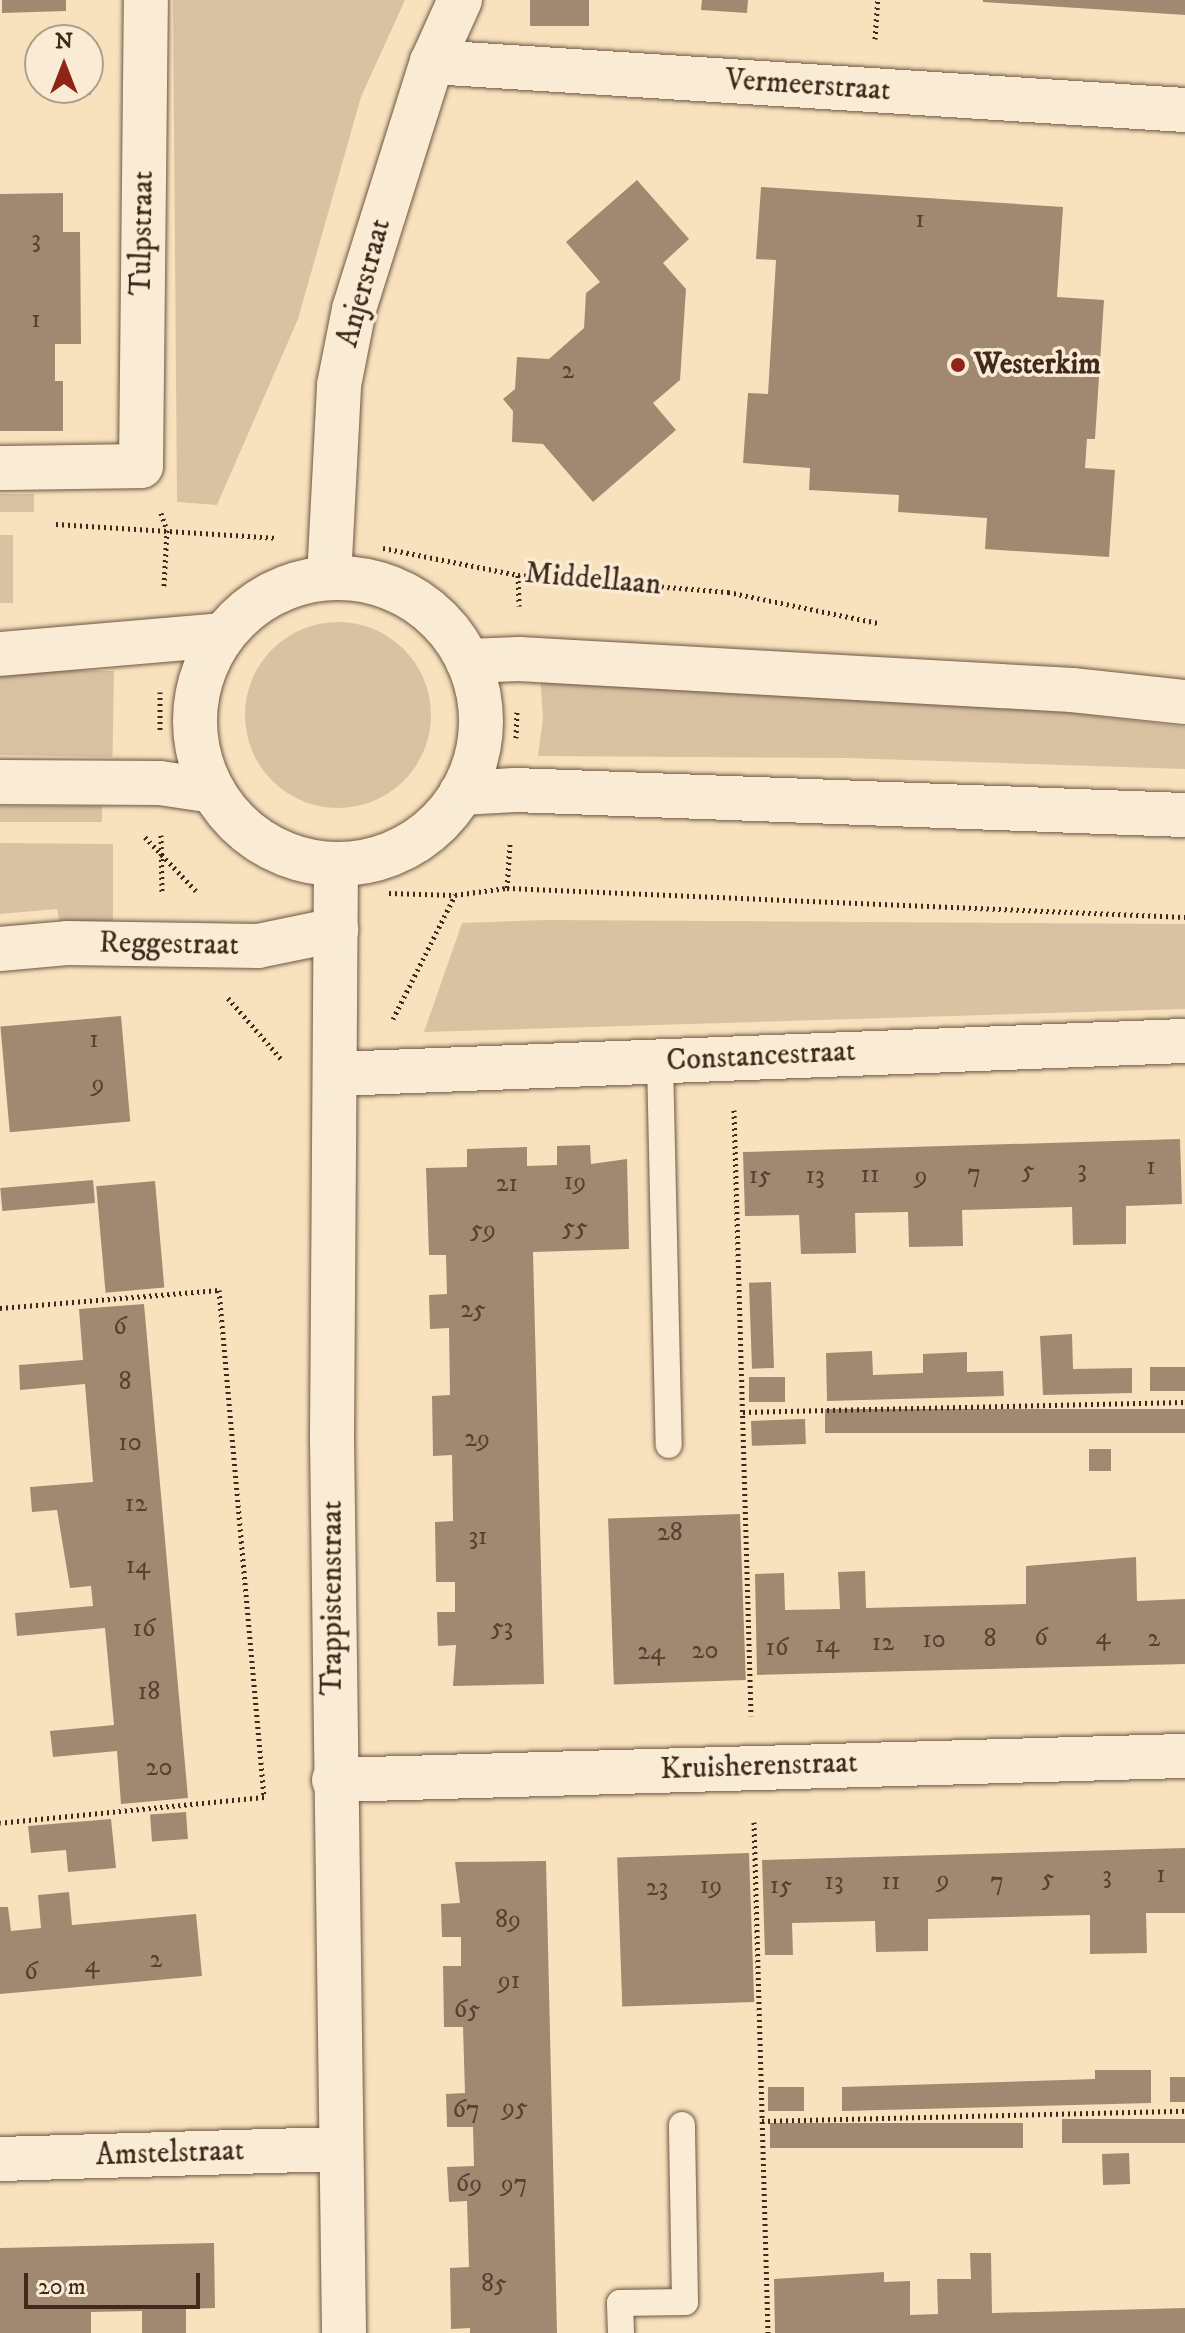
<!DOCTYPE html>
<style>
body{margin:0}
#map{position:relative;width:1185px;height:2333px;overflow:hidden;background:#f8e2bd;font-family:"IM FELL DW Pica",serif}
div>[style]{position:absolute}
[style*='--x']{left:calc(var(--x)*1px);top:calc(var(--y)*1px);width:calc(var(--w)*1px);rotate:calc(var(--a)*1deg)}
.green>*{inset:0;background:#d9c2a2;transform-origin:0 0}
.round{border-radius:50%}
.building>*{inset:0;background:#a08970;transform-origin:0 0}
.path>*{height:5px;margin-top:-2.5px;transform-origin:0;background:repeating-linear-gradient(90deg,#40281c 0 2px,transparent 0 6px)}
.roads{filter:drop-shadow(0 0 2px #6e5644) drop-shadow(0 0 2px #6e5644)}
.service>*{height:26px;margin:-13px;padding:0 13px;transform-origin:13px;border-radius:13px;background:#faecd4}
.minor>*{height:44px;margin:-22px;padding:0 22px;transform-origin:22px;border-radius:22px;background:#faecd4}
.secondary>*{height:44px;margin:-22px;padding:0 22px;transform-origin:22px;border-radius:22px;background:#faecd4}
.secondary>.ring{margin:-22px;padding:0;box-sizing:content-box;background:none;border:44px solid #faecd4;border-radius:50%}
.dots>*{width:22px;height:22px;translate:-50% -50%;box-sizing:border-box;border:4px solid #faecd4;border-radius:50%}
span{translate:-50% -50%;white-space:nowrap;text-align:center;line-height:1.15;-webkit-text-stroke:7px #faecd4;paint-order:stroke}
.number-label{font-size:26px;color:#584031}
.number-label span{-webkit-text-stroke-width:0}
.street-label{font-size:30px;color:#40281c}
.poi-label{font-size:30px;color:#40281c;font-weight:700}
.left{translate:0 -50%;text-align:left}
.north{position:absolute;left:24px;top:24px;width:80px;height:80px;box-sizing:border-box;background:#faecd4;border:2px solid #b09e8a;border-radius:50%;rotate:0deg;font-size:22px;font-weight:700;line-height:32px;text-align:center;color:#40281c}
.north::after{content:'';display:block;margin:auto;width:28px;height:36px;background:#8f2418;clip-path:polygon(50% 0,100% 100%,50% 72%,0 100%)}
.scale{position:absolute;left:24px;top:2273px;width:176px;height:36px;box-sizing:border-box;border:4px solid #40281c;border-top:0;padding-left:10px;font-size:24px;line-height:28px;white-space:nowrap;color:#40281c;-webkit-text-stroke:6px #faecd4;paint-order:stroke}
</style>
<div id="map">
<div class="green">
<i style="clip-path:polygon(173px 0,405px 0,361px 97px,298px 319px,217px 505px,177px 502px)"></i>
<i style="left:0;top:494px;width:34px;height:18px"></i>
<i style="left:13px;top:535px;width:68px;height:13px;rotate:90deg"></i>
<i class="round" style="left:245px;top:622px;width:186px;height:186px"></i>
<i style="left:114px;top:671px;width:86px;height:114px;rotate:91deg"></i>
<i style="clip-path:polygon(540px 675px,1072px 713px,1185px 727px,1185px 769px,845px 758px,538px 756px,543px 718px)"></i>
<i style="left:0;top:806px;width:102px;height:16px"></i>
<i style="clip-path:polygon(0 843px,113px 844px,113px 925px,60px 925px,57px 909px,0 914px)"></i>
<i style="clip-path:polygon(546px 920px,1185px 924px,1185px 1009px,424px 1032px,462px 923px)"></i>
</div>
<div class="building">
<i style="clip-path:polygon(2px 0,66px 0,66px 11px,2px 13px)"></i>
<i style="left:530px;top:0;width:59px;height:26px"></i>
<i style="clip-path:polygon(702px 0,748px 0,747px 13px,701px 10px)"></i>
<i style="clip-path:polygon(983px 0,1185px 0,1185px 15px,983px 2px)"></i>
<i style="left:49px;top:88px;width:42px;height:7px"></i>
<i style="clip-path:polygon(637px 180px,689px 239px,663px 263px,686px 289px,680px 380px,653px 403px,676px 430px,593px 502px,543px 444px,512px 442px,513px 411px,503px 399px,515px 389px,517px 357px,549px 359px,584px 328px,586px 293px,600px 282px,566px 242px)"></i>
<i style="clip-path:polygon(761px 187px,1063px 207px,1057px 297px,1104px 300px,1095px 439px,1087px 439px,1085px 468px,1115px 470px,1109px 557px,985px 549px,987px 518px,898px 512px,899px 495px,809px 490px,810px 468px,743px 463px,748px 393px,768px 394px,776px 260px,756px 259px)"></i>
<i style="clip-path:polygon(63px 193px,63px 232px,80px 232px,81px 344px,55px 344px,55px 381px,63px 381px,63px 431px,0 431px,0 194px)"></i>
<i style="left:121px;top:1016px;width:106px;height:121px;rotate:85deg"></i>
<i style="clip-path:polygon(1180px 1139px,1182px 1204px,1126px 1206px,1126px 1244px,1073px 1245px,1072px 1207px,962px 1210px,963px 1246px,909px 1247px,908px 1212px,855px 1213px,856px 1253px,801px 1254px,799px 1215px,745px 1216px,743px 1152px)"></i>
<i style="clip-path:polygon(590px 1145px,591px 1164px,627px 1159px,629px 1249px,533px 1252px,544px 1684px,453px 1686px,456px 1645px,438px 1646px,437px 1612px,455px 1612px,455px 1582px,436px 1582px,435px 1522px,453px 1521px,452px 1455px,433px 1456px,432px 1396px,450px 1395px,449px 1328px,430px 1329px,429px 1295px,447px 1294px,446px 1255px,429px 1255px,426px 1168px,467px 1167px,467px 1149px,527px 1147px,527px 1166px,557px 1165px,557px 1146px)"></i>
<i style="left:93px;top:1180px;width:23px;height:93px;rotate:85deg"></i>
<i style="left:155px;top:1181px;width:107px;height:59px;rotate:85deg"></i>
<i style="left:771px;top:1282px;width:86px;height:22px;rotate:88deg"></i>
<i style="clip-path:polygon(144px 1304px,188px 1798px,121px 1804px,117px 1751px,53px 1757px,50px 1731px,114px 1725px,105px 1628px,17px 1636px,15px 1613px,93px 1606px,91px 1586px,70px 1588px,57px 1510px,32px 1512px,30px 1487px,93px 1482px,85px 1384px,20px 1390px,19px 1365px,83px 1360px,79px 1309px)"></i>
<i style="clip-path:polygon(1072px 1334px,1073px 1369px,1132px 1368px,1132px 1393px,1043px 1395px,1040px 1336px)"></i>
<i style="clip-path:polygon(872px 1351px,873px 1375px,923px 1373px,923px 1354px,967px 1352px,967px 1372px,1003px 1371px,1004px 1396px,827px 1401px,826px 1353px)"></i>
<i style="left:1185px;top:1367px;width:24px;height:35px;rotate:90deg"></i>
<i style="left:785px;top:1377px;width:25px;height:36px;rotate:90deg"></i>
<i style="left:1185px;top:1409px;width:24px;height:360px;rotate:90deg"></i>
<i style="left:805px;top:1419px;width:25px;height:54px;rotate:88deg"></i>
<i style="left:1089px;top:1449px;width:22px;height:22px"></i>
<i style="left:740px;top:1514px;width:166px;height:132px;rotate:88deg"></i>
<i style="clip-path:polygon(1136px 1557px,1137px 1601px,1185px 1599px,1185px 1664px,757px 1675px,755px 1574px,784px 1573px,785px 1610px,840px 1609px,838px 1572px,865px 1571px,866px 1608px,1026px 1604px,1026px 1566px)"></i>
<i style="left:186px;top:1812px;width:27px;height:36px;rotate:86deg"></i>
<i style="clip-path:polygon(111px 1819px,116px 1868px,68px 1872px,66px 1850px,31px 1853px,28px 1826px)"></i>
<i style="clip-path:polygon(1185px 1848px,1185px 1913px,1146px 1913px,1147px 1953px,1090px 1954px,1090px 1915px,928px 1919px,928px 1951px,876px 1952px,875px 1921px,792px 1923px,793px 1955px,765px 1955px,762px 1860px)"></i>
<i style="left:749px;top:1853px;width:149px;height:132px;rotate:88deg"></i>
<i style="clip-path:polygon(546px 1861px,557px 2333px,470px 2333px,470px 2328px,451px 2329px,450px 2268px,469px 2267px,467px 2201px,449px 2202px,447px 2167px,474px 2166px,473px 2127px,447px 2127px,446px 2094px,465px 2093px,463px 2027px,444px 2027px,443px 1966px,461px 1966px,461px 1937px,442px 1937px,441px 1904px,460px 1903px,455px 1862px)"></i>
<i style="clip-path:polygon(69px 1892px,72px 1925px,196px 1914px,202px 1976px,0 1994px,0 1907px,8px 1907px,11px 1931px,41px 1928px,38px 1895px)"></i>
<i style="clip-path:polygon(1095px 2070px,1151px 2070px,1151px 2103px,842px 2111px,842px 2087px,1095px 2079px)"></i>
<i style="left:1170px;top:2077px;width:15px;height:25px"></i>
<i style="left:804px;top:2087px;width:24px;height:36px;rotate:90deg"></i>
<i style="left:1185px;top:2119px;width:24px;height:123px;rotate:90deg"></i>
<i style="left:1023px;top:2123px;width:25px;height:253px;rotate:90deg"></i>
<i style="left:1129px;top:2153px;width:31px;height:27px;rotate:88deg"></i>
<i style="clip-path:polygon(214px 2243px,215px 2308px,186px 2309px,186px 2333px,142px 2333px,142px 2311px,91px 2312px,91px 2333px,0 2333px,0 2248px)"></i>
<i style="clip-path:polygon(970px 2253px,991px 2253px,992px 2313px,1185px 2308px,1185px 2333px,775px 2333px,774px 2279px,884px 2272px,884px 2282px,910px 2281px,910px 2315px,938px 2314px,937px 2279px,971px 2279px)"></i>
</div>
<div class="path">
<i style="--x:875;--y:39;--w:39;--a:-86"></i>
<i style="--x:161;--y:513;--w:18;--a:71"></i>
<i style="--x:167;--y:530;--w:56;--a:93.1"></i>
<i style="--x:56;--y:524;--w:221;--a:3.6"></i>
<i style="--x:383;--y:548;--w:138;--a:11.3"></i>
<i style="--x:518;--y:575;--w:211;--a:4.6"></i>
<i style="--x:728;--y:592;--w:153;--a:11.7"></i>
<i style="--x:518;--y:575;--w:31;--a:88"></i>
<i style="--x:160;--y:692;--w:38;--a:90"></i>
<i style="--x:516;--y:738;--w:26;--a:-88"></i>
<i style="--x:161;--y:835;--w:58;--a:89"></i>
<i style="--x:145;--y:837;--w:74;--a:46.6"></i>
<i style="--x:507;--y:888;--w:679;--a:2.45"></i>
<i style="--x:389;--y:893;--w:66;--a:1.7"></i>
<i style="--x:455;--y:895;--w:52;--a:-7.7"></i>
<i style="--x:507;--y:888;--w:44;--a:-86.1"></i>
<i style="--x:228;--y:998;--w:82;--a:48.9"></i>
<i style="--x:393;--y:1019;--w:139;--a:-63.4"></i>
<i style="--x:734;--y:1110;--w:606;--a:88.39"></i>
<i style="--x:0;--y:1308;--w:220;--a:-4.7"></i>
<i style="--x:219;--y:1290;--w:509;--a:84.93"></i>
<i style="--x:264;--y:1797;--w:265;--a:174.4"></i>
<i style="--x:743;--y:1412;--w:442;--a:-1.3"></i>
<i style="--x:754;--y:1822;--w:511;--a:88.43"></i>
<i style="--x:762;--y:2121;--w:423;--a:-1.4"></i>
</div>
<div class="roads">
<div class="service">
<i style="--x:660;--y:1062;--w:383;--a:88.7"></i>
<i style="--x:621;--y:2333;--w:30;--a:-92"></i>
<i style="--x:620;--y:2303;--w:65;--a:-0.9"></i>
<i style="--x:685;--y:2302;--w:177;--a:-91"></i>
</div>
<div class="minor">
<i style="--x:432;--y:62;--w:755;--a:3.65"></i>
<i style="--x:0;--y:468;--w:141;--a:-0.8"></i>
<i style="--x:141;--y:466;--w:466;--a:-89.4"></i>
<i style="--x:329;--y:578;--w:193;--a:-87"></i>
<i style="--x:339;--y:385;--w:77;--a:-78.8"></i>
<i style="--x:354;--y:309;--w:259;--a:-72.5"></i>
<i style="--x:432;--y:62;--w:68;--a:-65.7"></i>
<i style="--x:336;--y:864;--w:575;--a:90.4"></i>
<i style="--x:332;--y:1439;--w:894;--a:89.23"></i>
<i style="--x:0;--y:949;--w:67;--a:-5.1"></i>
<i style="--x:67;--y:943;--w:191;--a:0.9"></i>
<i style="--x:258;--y:946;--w:80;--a:-11.6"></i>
<i style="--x:336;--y:1074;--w:850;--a:-2.23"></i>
<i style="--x:334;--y:1780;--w:851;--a:-1.62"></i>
<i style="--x:0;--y:2159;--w:341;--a:-1.7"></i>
</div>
<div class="secondary">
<i class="ring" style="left:195px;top:578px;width:242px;height:242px"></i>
<i style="--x:0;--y:654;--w:223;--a:-4.9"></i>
<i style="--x:468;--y:661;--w:51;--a:-2.2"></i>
<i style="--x:519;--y:659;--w:554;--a:3.21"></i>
<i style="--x:1072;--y:690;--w:114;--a:6.1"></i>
<i style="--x:0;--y:782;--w:160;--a:0.4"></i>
<i style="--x:160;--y:783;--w:54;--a:8.6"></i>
<i style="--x:461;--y:793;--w:54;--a:-3.2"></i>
<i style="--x:515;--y:790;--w:670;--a:2.14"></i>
</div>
</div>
<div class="dots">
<i style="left:958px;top:365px;background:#8f2418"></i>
</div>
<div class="number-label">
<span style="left:920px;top:220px">1</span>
<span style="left:36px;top:240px">3</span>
<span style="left:36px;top:320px">1</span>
<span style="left:568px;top:371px">2</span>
<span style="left:94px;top:1040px">1</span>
<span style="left:98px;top:1084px">9</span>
<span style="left:1151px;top:1167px">1</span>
<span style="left:1082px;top:1170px">3</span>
<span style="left:1028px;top:1171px">5</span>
<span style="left:974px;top:1174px">7</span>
<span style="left:870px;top:1175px">11</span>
<span style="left:760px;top:1176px">15</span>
<span style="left:815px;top:1176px">13</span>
<span style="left:921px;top:1176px">9</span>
<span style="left:575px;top:1182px">19</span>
<span style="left:507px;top:1184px">21</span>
<span style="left:575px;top:1228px">55</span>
<span style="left:483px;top:1230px">59</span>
<span style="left:473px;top:1310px">25</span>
<span style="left:120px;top:1327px">6</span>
<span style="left:125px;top:1382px">8</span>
<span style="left:477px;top:1439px">29</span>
<span style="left:130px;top:1443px">10</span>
<span style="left:136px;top:1504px">12</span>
<span style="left:670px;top:1533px">28</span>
<span style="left:478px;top:1537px">31</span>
<span style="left:138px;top:1566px">14</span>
<span style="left:502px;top:1628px">53</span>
<span style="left:144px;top:1629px">16</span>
<span style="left:1103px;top:1637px">4</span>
<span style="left:1041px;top:1638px">6</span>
<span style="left:990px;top:1639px">8</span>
<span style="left:1154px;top:1639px">2</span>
<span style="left:934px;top:1640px">10</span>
<span style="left:883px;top:1643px">12</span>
<span style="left:827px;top:1645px">14</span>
<span style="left:777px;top:1648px">16</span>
<span style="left:705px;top:1651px">20</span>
<span style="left:651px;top:1652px">24</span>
<span style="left:149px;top:1692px">18</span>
<span style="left:159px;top:1768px">20</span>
<span style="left:1161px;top:1875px">1</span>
<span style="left:1107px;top:1876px">3</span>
<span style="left:1048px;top:1879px">5</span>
<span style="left:943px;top:1880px">9</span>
<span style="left:834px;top:1882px">13</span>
<span style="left:891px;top:1882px">11</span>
<span style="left:997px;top:1882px">7</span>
<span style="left:711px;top:1886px">19</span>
<span style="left:781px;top:1886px">15</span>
<span style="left:657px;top:1888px">23</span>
<span style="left:508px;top:1920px">89</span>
<span style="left:156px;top:1960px">2</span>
<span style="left:92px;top:1965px">4</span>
<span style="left:31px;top:1972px">6</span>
<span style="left:509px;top:1981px">91</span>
<span style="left:467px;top:2010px">65</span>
<span style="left:515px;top:2108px">95</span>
<span style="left:466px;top:2110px">67</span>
<span style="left:469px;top:2184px">69</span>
<span style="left:514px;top:2184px">97</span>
<span style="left:494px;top:2284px">85</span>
</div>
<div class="street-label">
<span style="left:808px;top:86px;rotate:4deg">Vermeerstraat</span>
<span style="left:143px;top:233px;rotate:-89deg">Tulpstraat</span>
<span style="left:365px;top:283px;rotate:-75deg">Anjerstraat</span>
<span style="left:593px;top:580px;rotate:5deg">Middellaan</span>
<span style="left:169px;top:945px;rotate:1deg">Reggestraat</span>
<span style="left:761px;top:1057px;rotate:-3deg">Constancestraat</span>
<span style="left:333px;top:1598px;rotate:-90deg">Trappistenstraat</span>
<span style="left:759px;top:1767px;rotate:-2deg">Kruisherenstraat</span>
<span style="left:170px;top:2154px;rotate:-2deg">Amstelstraat</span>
</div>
<div class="poi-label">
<span class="left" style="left:974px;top:365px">Westerkim</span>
</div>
<div class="north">N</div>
<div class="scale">20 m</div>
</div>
